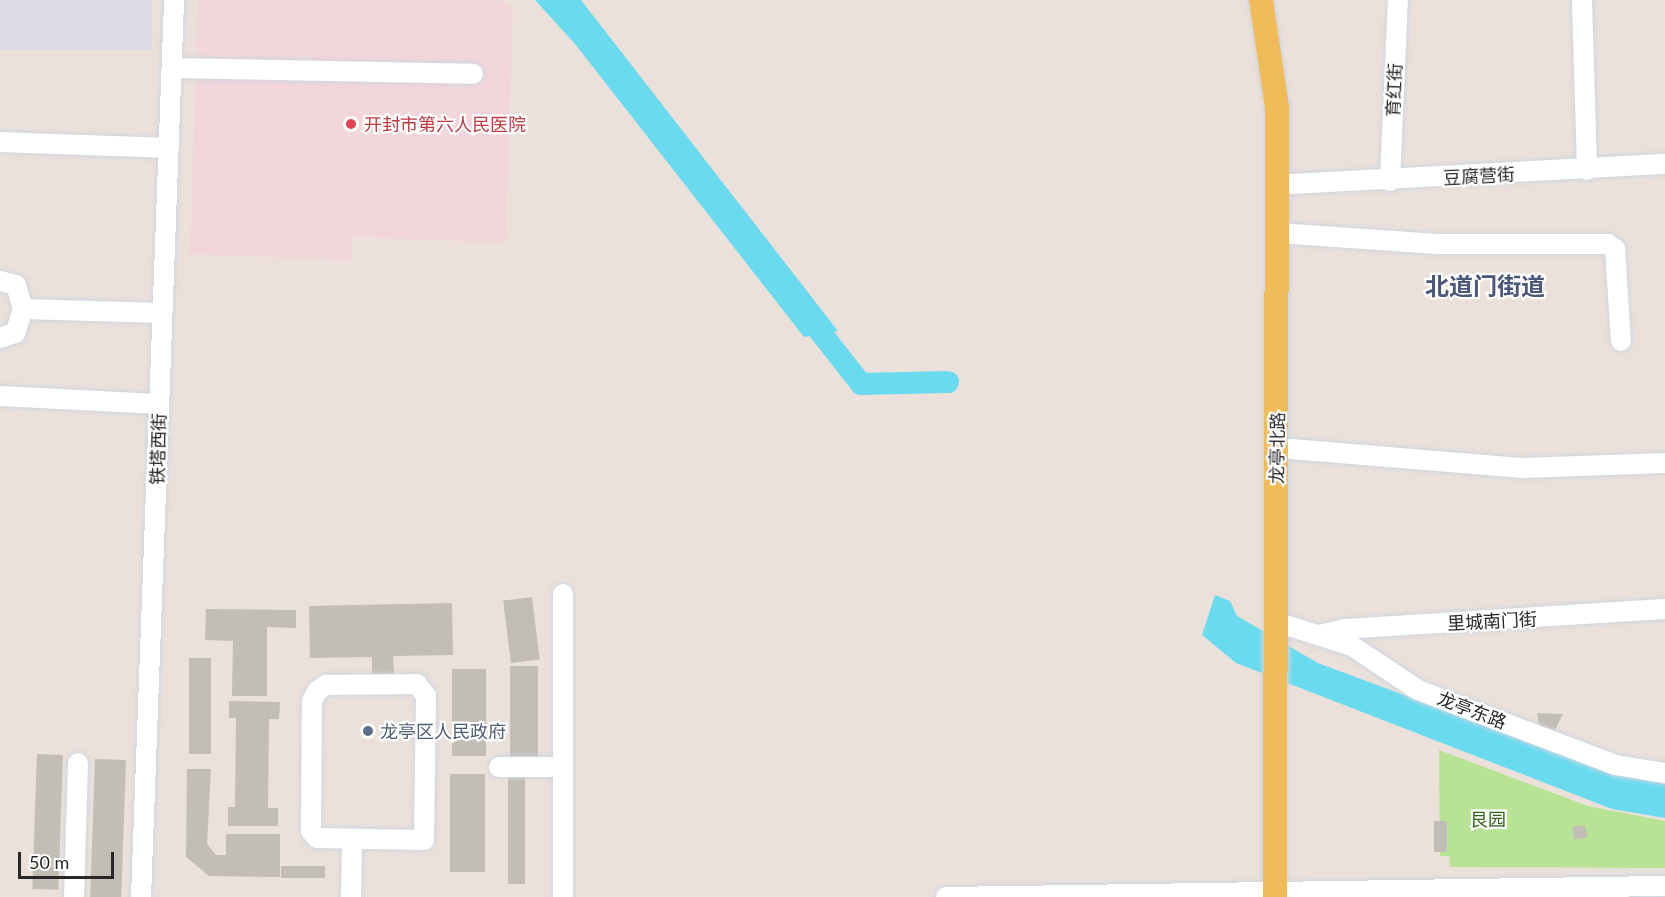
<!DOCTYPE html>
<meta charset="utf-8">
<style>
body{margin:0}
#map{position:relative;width:1665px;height:897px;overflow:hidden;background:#ebe1da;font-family:Lato,"Noto Sans SC",sans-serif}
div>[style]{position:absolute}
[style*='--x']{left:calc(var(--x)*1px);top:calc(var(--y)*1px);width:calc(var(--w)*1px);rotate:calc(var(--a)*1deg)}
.industrial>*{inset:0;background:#dcdbe3;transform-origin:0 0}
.medical>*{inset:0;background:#f2d6db}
.green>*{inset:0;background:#b8e395}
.water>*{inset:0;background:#6adbef}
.river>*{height:22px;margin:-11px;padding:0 11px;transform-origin:11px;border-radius:11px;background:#6adbef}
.building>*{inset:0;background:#c2bdb5;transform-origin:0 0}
.roads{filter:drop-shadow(0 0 2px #cfd5e2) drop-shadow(0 0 2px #cfd5e2)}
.minor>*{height:20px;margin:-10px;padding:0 10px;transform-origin:10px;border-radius:10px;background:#fff}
.major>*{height:24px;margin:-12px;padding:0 12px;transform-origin:12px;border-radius:12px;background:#f1bc58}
.dots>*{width:16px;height:16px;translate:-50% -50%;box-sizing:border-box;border:3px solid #fff;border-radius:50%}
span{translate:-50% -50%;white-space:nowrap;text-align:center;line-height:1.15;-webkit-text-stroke:4.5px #fff;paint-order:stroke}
.street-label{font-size:18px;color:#282828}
.health-label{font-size:18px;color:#be3a42}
.left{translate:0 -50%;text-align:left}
.service-label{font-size:18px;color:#4e5e75}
.park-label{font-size:18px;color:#316519}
.district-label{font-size:24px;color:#495779;font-weight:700}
.scale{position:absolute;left:18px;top:852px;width:96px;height:27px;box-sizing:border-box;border:3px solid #282828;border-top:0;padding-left:8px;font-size:18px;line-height:21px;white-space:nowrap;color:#282828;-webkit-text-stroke:4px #fff;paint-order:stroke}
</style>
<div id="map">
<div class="industrial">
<i style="left:0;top:0;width:152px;height:50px"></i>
</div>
<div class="medical">
<i style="clip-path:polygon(198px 0,499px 0,513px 10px,505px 243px,352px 237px,351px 260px,190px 254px)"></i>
</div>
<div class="green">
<i style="clip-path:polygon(1439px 750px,1588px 806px,1665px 821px,1665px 868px,1450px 867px,1449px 856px,1440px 856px)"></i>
</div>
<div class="water">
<i style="clip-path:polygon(535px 0,581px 0,838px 331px,804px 337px,575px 44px)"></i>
<i style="clip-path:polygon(1215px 595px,1230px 601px,1237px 616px,1318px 663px,1621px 776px,1665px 784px,1665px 818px,1612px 809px,1236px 663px,1202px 635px)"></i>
</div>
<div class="river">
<i style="--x:803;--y:310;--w:94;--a:51.9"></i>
<i style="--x:861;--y:384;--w:87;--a:-1.3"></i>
</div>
<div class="building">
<i style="left:532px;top:597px;width:63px;height:29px;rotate:83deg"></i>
<i style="clip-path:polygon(452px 603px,453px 655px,393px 656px,394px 674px,372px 674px,372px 657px,310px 658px,309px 606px)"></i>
<i style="clip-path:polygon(206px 609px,296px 610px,296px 628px,267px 627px,267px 696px,232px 696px,233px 641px,205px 640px)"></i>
<i style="left:189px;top:658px;width:22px;height:96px"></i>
<i style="left:510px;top:666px;width:28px;height:92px"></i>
<i style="left:452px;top:669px;width:34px;height:87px"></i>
<i style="clip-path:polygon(229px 701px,280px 702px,279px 719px,269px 719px,268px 808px,278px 808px,278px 826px,228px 826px,228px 807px,235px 807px,236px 718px,229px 718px)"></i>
<i style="clip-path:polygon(1537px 713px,1563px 714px,1555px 730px,1539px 725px)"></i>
<i style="left:37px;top:754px;width:26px;height:135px;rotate:2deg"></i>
<i style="left:95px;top:759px;width:31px;height:138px;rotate:2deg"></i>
<i style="clip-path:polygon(187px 769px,211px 769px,207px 844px,216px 855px,226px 855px,226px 834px,280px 834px,280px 877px,209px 876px,186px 857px)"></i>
<i style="left:450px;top:774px;width:35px;height:98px"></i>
<i style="left:508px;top:776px;width:17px;height:108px"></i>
<i style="left:1434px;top:821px;width:13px;height:31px"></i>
<i style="left:1585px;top:825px;width:13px;height:13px;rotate:81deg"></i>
<i style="left:281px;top:866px;width:44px;height:12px"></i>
</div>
<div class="roads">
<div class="minor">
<i style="--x:1582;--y:0;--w:170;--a:88.3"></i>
<i style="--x:172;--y:68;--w:301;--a:1.1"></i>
<i style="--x:0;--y:142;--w:169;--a:2"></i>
<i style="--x:1390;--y:181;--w:181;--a:-87.5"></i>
<i style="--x:1292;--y:184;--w:374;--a:-3.1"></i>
<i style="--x:1292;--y:234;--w:146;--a:3.9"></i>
<i style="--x:1438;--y:244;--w:170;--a:0"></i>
<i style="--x:1608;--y:244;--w:9;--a:36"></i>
<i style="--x:1615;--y:249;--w:92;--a:86.3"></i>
<i style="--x:0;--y:281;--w:16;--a:14"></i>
<i style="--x:16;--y:285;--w:25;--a:74"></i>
<i style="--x:23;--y:309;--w:25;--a:108"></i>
<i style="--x:15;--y:333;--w:16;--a:162"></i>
<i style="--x:23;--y:309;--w:139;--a:1.6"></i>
<i style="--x:0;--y:396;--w:159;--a:2.9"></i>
<i style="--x:1291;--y:449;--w:233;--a:4.7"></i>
<i style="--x:1523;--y:468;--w:142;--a:-2"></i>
<i style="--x:1289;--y:626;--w:66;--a:17.6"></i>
<i style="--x:1352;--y:646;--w:79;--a:33.7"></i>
<i style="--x:1418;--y:690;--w:211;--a:20.8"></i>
<i style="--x:1615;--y:765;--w:51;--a:9.1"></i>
<i style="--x:1319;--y:635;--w:26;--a:-13"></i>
<i style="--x:1344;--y:629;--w:322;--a:-3.6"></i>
<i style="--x:417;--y:684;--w:15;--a:53"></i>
<i style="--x:426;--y:696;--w:144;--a:90.8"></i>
<i style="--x:424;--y:840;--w:107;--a:-178.9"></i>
<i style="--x:317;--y:838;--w:9;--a:-131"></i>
<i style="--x:311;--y:831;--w:130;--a:-89.6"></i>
<i style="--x:312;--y:701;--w:11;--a:-63"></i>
<i style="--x:317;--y:691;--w:11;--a:-34"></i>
<i style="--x:326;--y:685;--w:91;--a:-0.6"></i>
<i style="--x:499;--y:767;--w:61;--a:0"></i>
<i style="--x:74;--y:897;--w:134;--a:-88.3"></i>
<i style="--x:141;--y:897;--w:898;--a:-87.89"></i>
<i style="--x:351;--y:897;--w:55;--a:-89"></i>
<i style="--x:563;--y:897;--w:303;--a:-90"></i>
<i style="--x:946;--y:897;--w:719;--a:-0.88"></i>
</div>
<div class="major">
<i style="--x:1261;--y:0;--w:108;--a:81.5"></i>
<i style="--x:1277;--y:107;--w:790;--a:90.15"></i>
</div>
</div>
<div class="dots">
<i style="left:351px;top:124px;background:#e0444e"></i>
<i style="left:368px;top:731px;background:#5c6f8a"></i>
</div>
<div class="street-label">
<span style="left:1394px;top:90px;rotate:-87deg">育红街</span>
<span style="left:1479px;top:176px;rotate:-3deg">豆腐营街</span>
<span style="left:1277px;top:448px;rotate:-89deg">龙亭北路</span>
<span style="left:158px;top:449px;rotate:-88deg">铁塔西街</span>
<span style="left:1492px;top:621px;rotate:-3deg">里城南门街</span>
<span style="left:1472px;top:710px;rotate:21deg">龙亭东路</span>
</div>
<div class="health-label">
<span class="left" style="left:364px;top:124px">开封市第六人民医院</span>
</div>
<div class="service-label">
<span class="left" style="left:380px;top:731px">龙亭区人民政府</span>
</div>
<div class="park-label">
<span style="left:1488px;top:819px">艮园</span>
</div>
<div class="district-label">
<span style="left:1485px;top:286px">北道门街道</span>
</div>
<div class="scale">50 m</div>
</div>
